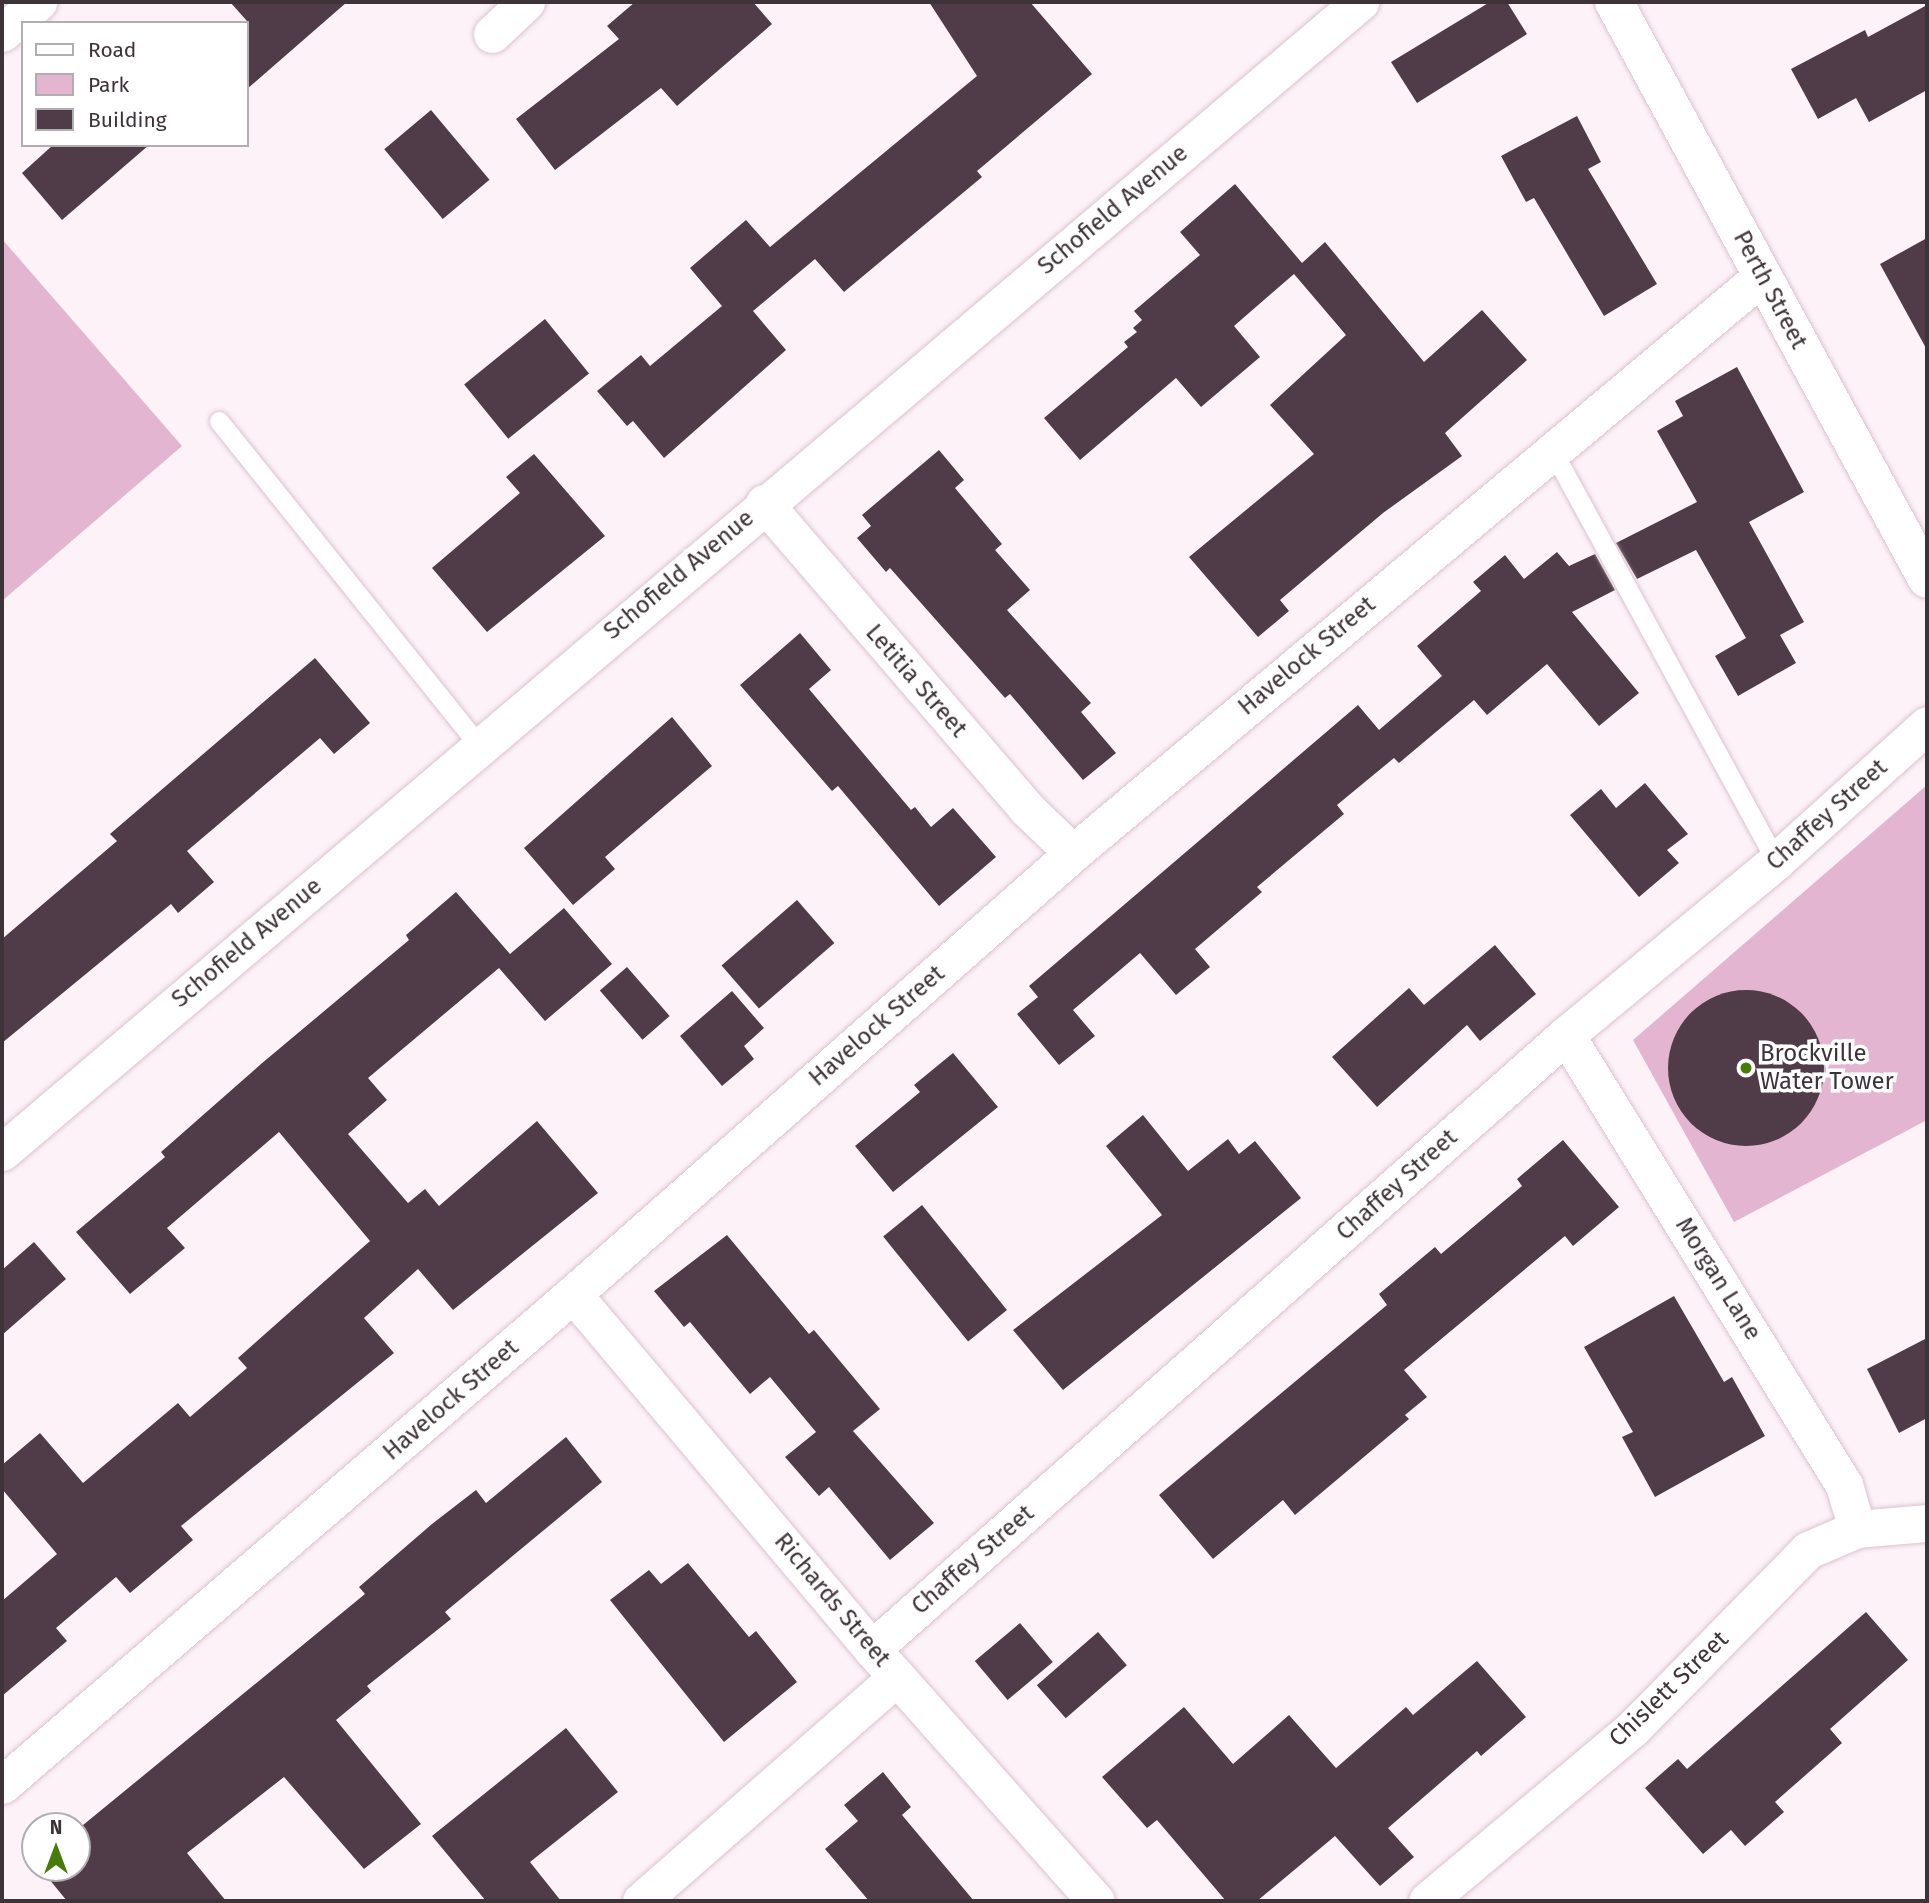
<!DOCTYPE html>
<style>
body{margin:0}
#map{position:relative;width:1929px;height:1903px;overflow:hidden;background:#fdf2f8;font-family:"Fira Sans",sans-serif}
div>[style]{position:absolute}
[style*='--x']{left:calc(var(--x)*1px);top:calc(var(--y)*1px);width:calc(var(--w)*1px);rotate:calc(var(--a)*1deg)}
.green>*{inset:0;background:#e4b5d0}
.building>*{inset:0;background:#503c48;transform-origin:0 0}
.round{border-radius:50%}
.roads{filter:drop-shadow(0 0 2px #dbc2d0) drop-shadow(0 0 2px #dbc2d0)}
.lane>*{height:19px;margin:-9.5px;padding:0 9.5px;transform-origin:9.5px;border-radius:9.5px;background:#fff}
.street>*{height:37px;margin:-18.5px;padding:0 18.5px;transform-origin:18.5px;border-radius:18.5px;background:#fff}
.secondary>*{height:38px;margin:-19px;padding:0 19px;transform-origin:19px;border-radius:19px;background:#fff}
.dots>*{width:19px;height:19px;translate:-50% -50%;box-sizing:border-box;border:4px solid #fff;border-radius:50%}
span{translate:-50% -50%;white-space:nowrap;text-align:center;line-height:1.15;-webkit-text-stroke:7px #fff;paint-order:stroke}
.street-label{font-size:24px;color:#3d3339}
.poi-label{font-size:24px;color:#3d3339}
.left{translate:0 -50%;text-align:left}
.frame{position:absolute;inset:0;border:4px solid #3d3339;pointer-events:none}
.legend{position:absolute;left:21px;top:21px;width:228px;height:126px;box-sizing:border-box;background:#fff;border:2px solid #b1adb0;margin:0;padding:9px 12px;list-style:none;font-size:21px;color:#3d3339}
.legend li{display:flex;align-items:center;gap:14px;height:35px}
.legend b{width:35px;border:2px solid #b1adb0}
.north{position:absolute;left:21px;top:1812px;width:70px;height:70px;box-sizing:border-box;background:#fff;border:2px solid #b1adb0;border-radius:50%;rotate:0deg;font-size:19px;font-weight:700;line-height:28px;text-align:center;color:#3d3339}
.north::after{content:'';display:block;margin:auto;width:24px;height:32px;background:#477b0a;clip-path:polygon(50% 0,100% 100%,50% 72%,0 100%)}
</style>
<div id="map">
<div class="green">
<i style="clip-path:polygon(2px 239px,182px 446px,2px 601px)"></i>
<i style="clip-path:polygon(1927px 785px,1927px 1120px,1734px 1222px,1633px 1040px)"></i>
</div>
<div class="building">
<i style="clip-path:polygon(230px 2px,347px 2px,247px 89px,247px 21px)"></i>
<i style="clip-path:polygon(635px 2px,753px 2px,772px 24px,677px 106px,661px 88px,555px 170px,516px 119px,619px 39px,607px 26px)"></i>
<i style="clip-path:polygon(929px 2px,1030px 2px,1092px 74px,977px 171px,982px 177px,844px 292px,815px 259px,753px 311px,786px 350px,664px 458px,633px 421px,627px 426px,597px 391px,641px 355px,650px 366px,722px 306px,690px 268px,746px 220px,770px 247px,977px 76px)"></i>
<i style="clip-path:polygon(1490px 2px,1507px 2px,1527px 34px,1417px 103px,1391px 62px)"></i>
<i style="clip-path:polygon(1927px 5px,1927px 90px,1869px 122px,1856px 98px,1818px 119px,1791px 69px,1865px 30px,1868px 37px)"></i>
<i style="left:431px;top:110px;width:91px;height:61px;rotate:50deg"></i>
<i style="clip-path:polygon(1577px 116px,1601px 162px,1588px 169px,1657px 284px,1604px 316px,1534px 198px,1526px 202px,1501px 156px)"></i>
<i style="clip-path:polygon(53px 145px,149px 145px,62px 220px,22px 173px)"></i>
<i style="clip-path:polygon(1235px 184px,1302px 263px,1325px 242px,1424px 362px,1482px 310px,1527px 360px,1445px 433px,1462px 456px,1383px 513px,1280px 600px,1289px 611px,1258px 637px,1189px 557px,1314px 454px,1270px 405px,1346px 335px,1294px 274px,1234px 326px,1260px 357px,1201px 407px,1176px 378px,1080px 460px,1044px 418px,1128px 347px,1124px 342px,1137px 332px,1133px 328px,1142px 320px,1134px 311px,1200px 255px,1180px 232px)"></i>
<i style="clip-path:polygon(1927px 238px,1927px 350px,1880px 264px)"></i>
<i style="left:545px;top:319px;width:70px;height:104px;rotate:51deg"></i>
<i style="clip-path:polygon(1737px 367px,1804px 492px,1749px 522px,1804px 622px,1780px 635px,1796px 663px,1738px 696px,1715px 656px,1746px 638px,1696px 550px,1637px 579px,1616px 543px,1697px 502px,1657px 431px,1683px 416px,1675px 401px)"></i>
<i style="clip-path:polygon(939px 450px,964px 480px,955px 488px,1002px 544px,995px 550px,1030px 590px,1007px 610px,1091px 703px,1081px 712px,1116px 753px,1083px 780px,1010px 694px,1005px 698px,890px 568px,886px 572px,857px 538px,871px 526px,862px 515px)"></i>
<i style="clip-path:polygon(534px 454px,605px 536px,487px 632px,432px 568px,520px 493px,506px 477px)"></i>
<i style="clip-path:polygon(1557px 552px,1569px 566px,1595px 554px,1615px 590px,1572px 612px,1639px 693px,1599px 726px,1547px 664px,1487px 715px,1474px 700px,1399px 763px,1394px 758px,1337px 805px,1344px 814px,1257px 887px,1262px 892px,1195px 949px,1210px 967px,1176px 995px,1140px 953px,1073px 1010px,1095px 1036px,1059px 1065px,1017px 1014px,1038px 997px,1029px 986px,1358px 705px,1379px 730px,1442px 676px,1417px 646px,1481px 591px,1473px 582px,1505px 555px,1524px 579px)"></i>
<i style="clip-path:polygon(800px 633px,831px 670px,809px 689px,911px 810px,915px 807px,931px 827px,953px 808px,996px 857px,939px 906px,838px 786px,832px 791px,740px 685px)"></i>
<i style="clip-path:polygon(315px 658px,370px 723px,334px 754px,320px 738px,187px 851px,214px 882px,178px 913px,171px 904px,2px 1043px,2px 939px,117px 841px,110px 834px)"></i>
<i style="clip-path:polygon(672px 717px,712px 766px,605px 857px,615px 869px,573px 905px,524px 848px)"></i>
<i style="clip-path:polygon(1645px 783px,1688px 834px,1667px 850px,1679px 863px,1639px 897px,1570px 815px,1601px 789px,1616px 808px)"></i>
<i style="clip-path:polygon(456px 892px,510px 954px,564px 908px,612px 964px,545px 1021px,499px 968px,368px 1078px,387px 1100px,348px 1134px,408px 1203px,425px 1189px,439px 1206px,537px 1121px,598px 1193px,453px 1310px,418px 1269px,364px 1318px,394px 1353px,181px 1526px,193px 1540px,130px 1593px,116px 1577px,56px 1628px,67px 1641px,2px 1696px,2px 1601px,57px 1554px,2px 1489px,2px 1465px,40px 1433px,83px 1483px,178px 1403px,190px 1417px,247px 1368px,238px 1358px,370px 1241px,279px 1132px,167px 1228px,185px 1248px,130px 1294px,76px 1232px,165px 1157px,161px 1152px,261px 1064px,409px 940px,406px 935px)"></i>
<i style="left:797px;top:900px;width:57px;height:100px;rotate:49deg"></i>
<i style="clip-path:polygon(1495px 945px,1536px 994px,1480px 1041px,1467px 1025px,1377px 1107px,1332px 1057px,1409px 988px,1424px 1005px)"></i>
<i style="left:627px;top:967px;width:65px;height:36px;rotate:49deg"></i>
<i class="round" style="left:1668px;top:990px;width:156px;height:156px"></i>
<i style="clip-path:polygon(732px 991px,764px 1028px,744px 1046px,754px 1059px,722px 1086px,680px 1036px)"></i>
<i style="clip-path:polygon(953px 1053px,998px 1107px,893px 1192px,855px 1146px,920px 1092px,914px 1085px)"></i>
<i style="clip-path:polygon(1143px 1115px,1188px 1171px,1228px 1139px,1239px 1154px,1255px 1141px,1301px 1198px,1063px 1390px,1013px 1330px,1162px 1215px,1106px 1146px)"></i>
<i style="clip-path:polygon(1563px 1140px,1619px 1207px,1573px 1246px,1565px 1236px,1404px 1370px,1427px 1397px,1405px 1415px,1409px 1419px,1295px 1515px,1283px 1500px,1213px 1559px,1159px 1495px,1387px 1305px,1379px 1294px,1435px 1247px,1441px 1254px,1522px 1186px,1517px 1179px)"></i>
<i style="left:922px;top:1205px;width:135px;height:50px;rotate:51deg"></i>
<i style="clip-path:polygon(727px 1235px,809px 1334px,814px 1330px,880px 1409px,853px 1431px,934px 1523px,890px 1560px,829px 1487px,819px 1496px,785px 1457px,816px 1432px,770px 1377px,750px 1394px,690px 1322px,684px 1327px,654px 1291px)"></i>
<i style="clip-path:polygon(34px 1242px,66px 1279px,2px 1335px,2px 1270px)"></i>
<i style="clip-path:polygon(1674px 1296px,1724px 1382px,1732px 1377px,1765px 1436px,1655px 1497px,1622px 1437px,1633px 1432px,1584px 1347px)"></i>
<i style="clip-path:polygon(1927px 1338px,1927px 1418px,1899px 1433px,1867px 1369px)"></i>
<i style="clip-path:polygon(566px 1437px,602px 1482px,445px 1612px,451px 1619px,367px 1686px,371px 1691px,336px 1720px,421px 1824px,364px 1869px,284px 1777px,187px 1853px,226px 1901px,67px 1901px,40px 1868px,77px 1868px,77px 1830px,365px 1594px,359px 1587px,432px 1524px,476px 1490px,486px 1503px)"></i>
<i style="clip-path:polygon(688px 1563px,749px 1637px,756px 1631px,797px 1682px,724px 1742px,610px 1600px,649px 1570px,661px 1584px)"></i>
<i style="clip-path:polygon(1866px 1612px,1908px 1660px,1830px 1729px,1842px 1743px,1775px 1802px,1784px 1812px,1745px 1846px,1731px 1830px,1703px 1854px,1645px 1788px,1678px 1759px,1687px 1769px)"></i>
<i style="left:1020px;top:1623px;width:51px;height:59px;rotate:50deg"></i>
<i style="left:1098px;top:1632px;width:44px;height:81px;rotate:49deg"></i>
<i style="clip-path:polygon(1477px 1661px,1526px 1717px,1481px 1756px,1477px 1751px,1388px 1828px,1414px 1857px,1380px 1886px,1335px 1836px,1257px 1901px,1226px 1901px,1157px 1820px,1147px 1828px,1102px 1777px,1184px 1707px,1233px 1764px,1289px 1715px,1336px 1768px,1406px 1707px,1413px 1715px)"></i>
<i style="clip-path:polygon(566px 1728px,618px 1792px,530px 1862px,561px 1901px,486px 1901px,432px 1836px)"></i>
<i style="clip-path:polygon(883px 1772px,911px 1807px,902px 1815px,974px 1901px,869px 1901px,825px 1849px,858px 1821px,844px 1805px)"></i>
</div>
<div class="roads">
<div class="lane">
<i style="--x:219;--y:421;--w:415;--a:51.3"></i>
<i style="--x:1552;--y:450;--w:468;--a:61.4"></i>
</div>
<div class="street">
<i style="--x:2;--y:33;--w:48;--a:-40.7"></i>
<i style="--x:492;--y:34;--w:47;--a:-43.3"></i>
<i style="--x:764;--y:503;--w:402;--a:49.3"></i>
<i style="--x:1026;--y:808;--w:65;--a:43.8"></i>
<i style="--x:1566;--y:1035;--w:529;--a:58.29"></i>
<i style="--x:1844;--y:1485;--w:46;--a:73.5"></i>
<i style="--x:2;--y:1152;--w:1780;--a:-40.26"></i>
<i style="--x:573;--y:1294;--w:464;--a:49.9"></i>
<i style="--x:872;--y:1649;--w:337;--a:48.4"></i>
<i style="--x:872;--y:1649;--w:927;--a:-41.5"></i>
<i style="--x:1566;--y:1035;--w:273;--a:-39.6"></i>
<i style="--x:1776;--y:861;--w:203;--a:-42"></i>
<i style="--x:2;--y:1785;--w:753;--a:-40.69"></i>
<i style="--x:573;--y:1294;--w:667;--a:-41.41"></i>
<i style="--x:1073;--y:853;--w:897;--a:-39.94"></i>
<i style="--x:641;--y:1901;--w:340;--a:-41.2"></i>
<i style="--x:1427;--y:1901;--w:269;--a:-40"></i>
<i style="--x:1633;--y:1728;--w:250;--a:-45.5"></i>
<i style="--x:1808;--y:1550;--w:53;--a:-23.2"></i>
<i style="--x:1857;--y:1529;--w:70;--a:-4.9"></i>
</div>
<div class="secondary">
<i style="--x:1614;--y:2;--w:656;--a:61.52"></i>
</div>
</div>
<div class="dots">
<i style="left:1746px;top:1068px;background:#477b0a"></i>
</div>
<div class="street-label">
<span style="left:1113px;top:210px;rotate:-40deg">Schofield Avenue</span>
<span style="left:1770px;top:290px;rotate:62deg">Perth Street</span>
<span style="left:679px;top:575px;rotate:-40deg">Schofield Avenue</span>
<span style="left:1307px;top:656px;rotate:-40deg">Havelock Street</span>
<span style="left:916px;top:681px;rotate:49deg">Letitia Street</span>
<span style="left:1827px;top:815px;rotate:-42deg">Chaffey Street</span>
<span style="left:247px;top:943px;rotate:-40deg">Schofield Avenue</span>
<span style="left:877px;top:1026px;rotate:-41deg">Havelock Street</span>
<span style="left:1397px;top:1185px;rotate:-42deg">Chaffey Street</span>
<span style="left:1718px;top:1279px;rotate:58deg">Morgan Lane</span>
<span style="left:451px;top:1400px;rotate:-41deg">Havelock Street</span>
<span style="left:973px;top:1560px;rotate:-41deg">Chaffey Street</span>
<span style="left:832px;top:1600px;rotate:50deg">Richards Street</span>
<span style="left:1669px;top:1689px;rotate:-44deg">Chislett Street</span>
</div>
<div class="poi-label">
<span class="left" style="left:1760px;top:1068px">Brockville<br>Water Tower</span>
</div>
<div class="frame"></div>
<ul class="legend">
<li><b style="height:9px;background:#fff"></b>Road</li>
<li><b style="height:19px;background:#e4b5d0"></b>Park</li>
<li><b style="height:19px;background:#503c48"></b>Building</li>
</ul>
<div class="north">N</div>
</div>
